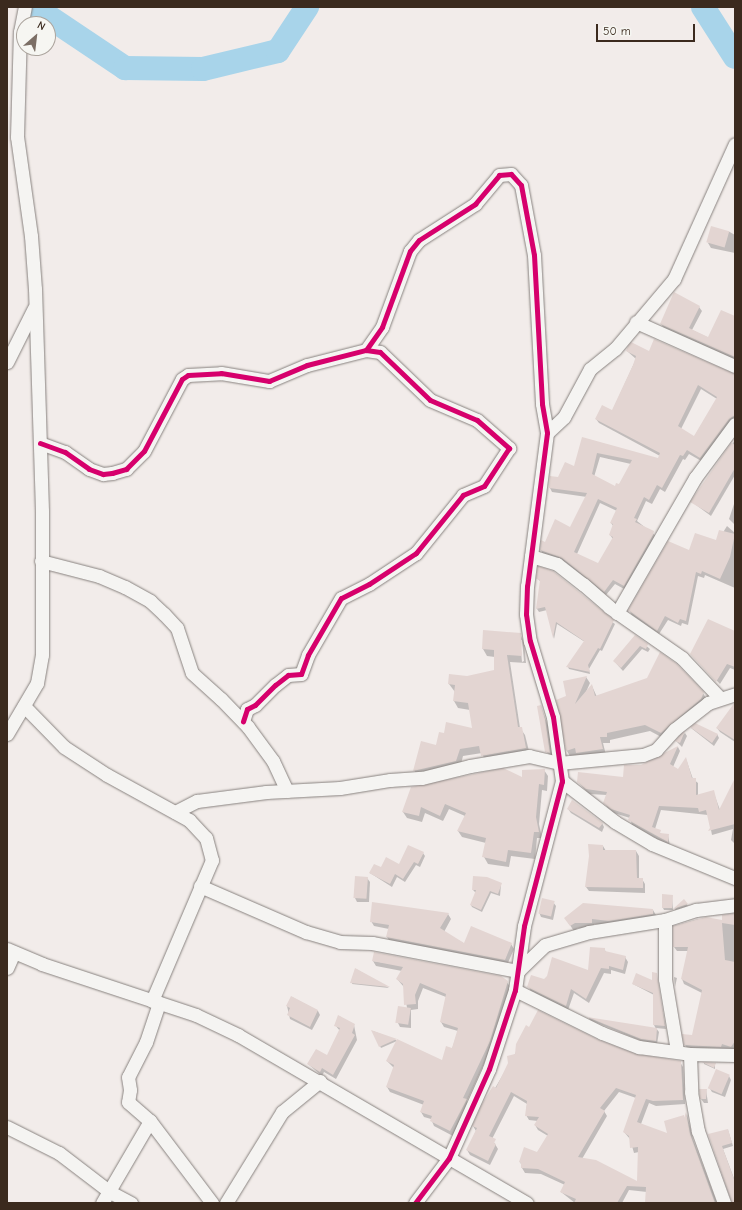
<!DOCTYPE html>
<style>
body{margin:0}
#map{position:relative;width:742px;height:1210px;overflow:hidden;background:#f2ecea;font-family:"Comic Neue",sans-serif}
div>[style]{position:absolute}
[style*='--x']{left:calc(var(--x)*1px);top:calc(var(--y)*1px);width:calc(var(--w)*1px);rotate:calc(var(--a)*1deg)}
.shadow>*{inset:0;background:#0003}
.river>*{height:24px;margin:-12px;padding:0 12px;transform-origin:12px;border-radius:12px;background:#a8d4ea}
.building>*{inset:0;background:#e3d5d2;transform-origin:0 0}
.roads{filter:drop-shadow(0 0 1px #88827f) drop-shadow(0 0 1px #88827f)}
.minor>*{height:13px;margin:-6.5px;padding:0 6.5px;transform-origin:6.5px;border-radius:6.5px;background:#f5f4f2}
.cycleway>*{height:5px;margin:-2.5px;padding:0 2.5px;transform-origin:2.5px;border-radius:2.5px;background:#d6006c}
span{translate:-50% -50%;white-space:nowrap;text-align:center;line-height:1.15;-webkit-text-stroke:3.5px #f6f6f2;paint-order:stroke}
.frame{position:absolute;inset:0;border:8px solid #3b2a1e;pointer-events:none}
.north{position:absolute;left:16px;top:16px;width:40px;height:40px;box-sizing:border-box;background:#f6f6f2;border:1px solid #aba49d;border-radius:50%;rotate:28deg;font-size:11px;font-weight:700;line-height:16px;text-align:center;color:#3b2a1e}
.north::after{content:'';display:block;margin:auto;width:14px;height:18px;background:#7b6e65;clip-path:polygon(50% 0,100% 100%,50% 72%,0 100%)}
.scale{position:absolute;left:596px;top:24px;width:99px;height:18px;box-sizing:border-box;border:2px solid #3b2a1e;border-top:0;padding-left:5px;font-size:12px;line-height:14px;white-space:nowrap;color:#3b2a1e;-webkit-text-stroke:3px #f6f6f2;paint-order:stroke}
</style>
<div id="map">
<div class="shadow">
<i style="clip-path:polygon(728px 231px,735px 235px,735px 253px,711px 248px,708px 243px)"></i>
<i style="clip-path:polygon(699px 307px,702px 311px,692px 330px,709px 338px,735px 316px,735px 360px,664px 328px,661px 324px)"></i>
<i style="clip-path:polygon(evenodd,627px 351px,649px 352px,735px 374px,735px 422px,703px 462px,689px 454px,685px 460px,683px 459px,665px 492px,660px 489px,652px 504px,646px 501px,637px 521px,656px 536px,626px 590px,615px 584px,606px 595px,565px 562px,543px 555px,541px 550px,545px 543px,571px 528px,587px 497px,552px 492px,550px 488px,575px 467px,583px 438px,658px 459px,660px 456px,599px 423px,596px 419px,612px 412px,636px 359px,627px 351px,701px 389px,717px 399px,694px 437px,681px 429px,701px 389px,627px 351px,600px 457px,631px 464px,619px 485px,615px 487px,594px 477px,600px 457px,627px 351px,600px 503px,617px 511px,611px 523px,614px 527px,610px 535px,613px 539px,599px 565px,577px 554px,600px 503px)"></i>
<i style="clip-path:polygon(735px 440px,735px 475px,711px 516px,692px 502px)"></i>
<i style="clip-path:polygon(735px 501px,735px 525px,729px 519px)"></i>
<i style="clip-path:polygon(727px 526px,735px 533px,735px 588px,705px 575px,704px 578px,698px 576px,688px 625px,682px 623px,681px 626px,668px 620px,659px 634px,632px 615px,629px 610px,689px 551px,717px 542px)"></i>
<i style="clip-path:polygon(538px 568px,615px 624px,602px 651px,600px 650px,589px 669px,590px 674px,569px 669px,568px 667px,585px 642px,557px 624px,554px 639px,547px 610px,539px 612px,537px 609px,541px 582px,537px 578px)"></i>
<i style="clip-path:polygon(evenodd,520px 634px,524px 642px,526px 663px,510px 662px,520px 728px,525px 735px,530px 755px,486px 763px,482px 753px,463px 756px,460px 768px,418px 777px,414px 770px,445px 735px,474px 729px,470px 710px,458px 708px,454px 701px,455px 692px,449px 684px,450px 675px,467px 677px,495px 671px,495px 657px,487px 656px,483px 649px,520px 634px,520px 640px,522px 640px,524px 661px,522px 662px,520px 640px)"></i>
<i style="clip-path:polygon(635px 636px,650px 649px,648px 652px,642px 649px,623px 671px,614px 661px)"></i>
<i style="clip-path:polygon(735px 641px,735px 670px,730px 668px,720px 684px,691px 654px)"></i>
<i style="clip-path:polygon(586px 677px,590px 683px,586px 692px,592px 686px,597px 697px,703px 693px,707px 700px,665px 739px,650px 731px,610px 740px,610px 743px,603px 743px,606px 755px,571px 758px,567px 751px,557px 701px,568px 697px)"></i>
<i style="clip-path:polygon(541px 706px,548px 726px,553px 759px,546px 751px)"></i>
<i style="clip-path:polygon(691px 728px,717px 734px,719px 738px,714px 746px)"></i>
<i style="clip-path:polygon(717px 728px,735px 728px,735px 742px,720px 732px)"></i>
<i style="clip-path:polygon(685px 733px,687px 736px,682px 747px,676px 741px)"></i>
<i style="clip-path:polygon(678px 747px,680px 751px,673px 767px,679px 770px,686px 759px,693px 779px,698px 783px,698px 796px,713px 791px,720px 810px,735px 788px,735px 844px,731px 840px,733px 829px,712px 835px,708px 815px,661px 810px,655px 829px,663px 835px,668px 835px,670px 846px,632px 825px,630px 818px,614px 813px,607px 807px,604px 802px,607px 795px,589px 794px,578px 782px,624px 778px,641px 766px)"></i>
<i style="clip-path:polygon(544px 770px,548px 776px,547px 791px,542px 790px,539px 824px,542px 838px,537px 838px,535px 859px,511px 856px,509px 867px,488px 864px,484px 857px,486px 843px,462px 837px,458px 831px,465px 816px,449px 809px,443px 821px,425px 813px,422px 822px,407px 818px,403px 812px,412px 788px,523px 778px)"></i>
<i style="clip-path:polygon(568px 809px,602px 823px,604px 827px,602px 832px,571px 813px)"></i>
<i style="clip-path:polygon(603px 846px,606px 851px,636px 851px,639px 856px,639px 879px,642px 879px,645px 884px,645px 893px,589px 891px,586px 887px)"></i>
<i style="clip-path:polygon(423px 853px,425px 856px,420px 867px,416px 865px,405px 882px,397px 877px,392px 887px,370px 873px,400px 866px)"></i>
<i style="clip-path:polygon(367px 878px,370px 882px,369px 902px,357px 902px,355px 898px)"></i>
<i style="clip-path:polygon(501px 884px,500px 896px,491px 893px,482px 912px,472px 907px,471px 905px,476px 893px,473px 890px)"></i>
<i style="clip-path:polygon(672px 896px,673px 910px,664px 910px,663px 908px)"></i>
<i style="clip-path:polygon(684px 901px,688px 906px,675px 910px,675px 909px)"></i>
<i style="clip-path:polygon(553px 902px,556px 906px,553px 920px,541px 917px,539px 912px)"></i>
<i style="clip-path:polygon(653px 910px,656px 915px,612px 926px,594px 924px,594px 928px,578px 928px,574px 931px,565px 918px)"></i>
<i style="clip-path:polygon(735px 913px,735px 1049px,688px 1049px,685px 1045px,693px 1036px,702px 993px,684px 984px,682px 979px,688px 951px,677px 951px,674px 947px,674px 926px,698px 919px,722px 921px)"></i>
<i style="clip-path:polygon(448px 914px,451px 919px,444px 932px,465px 944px,511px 944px,514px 949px,507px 965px,390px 942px,387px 937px,389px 929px,374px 926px,371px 921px)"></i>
<i style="clip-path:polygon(604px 949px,607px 953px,625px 957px,628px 962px,625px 974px,611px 970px,611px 974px,604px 973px,589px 1003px,574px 993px,568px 1010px,531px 992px,529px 987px,544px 981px,589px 972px)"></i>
<i style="clip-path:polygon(373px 961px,507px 982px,510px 987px,492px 1046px,467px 1101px,469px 1105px,453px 1136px,434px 1126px,431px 1119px,424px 1117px,421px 1112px,424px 1105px,390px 1092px,387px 1087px,394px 1068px,387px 1061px,442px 1061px,452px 1049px,458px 1031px,444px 1027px,441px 1022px,446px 997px,423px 988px,418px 1001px,418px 1009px,411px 1010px,411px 1028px,400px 1027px,398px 1023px,399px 1008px,407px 1008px,404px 987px,397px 979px,402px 971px,376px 966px)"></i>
<i style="clip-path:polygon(356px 969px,389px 988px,352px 984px)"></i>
<i style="clip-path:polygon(656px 974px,666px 1029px,656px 1028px,659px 1032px,657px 1044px,644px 1042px,590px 1020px,589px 1018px,656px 1029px,654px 1025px,654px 995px,633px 984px,653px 982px)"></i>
<i style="clip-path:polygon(674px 977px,677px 978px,675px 987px)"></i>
<i style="clip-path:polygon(292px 997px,318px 1011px,320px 1015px,312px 1030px,290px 1019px,287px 1006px)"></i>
<i style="clip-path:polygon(339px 1016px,354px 1025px,357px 1040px,336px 1079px,324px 1072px,322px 1076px,308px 1064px,327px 1057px,340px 1031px,335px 1025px)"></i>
<i style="clip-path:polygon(evenodd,530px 1028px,598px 1041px,636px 1055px,680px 1062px,683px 1067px,685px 1104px,656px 1106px,649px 1103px,641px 1124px,668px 1135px,684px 1117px,685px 1119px,687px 1114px,693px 1139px,717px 1203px,646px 1203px,647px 1192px,629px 1190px,622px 1203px,575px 1203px,561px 1192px,565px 1185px,541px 1174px,525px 1173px,522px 1168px,520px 1161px,537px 1153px,548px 1136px,538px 1130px,535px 1125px,538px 1121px,529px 1120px,526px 1115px,527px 1104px,514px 1096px,492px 1139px,498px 1149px,490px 1165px,470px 1155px,467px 1150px,476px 1131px,473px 1126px,530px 1028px,619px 1092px,636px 1098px,624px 1132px,630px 1139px,634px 1153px,639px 1152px,638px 1183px,582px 1159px,607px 1116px,604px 1111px,619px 1092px)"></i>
<i style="clip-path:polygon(373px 1031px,396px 1040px,397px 1041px,381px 1048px)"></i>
<i style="clip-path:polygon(704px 1063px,715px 1064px,715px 1069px,704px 1064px)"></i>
<i style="clip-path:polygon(729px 1076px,731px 1080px,725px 1097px,712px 1092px,709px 1087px)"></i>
<i style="clip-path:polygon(706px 1090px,708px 1103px,704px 1103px,701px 1099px)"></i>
<i style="clip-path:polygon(728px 1130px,733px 1146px,723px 1149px,735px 1181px,735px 1203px,732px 1203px,709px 1135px)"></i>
</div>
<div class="river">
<i style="--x:34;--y:7;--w:110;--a:33.8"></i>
<i style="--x:125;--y:68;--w:78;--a:0.7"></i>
<i style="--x:203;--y:69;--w:77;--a:-13.5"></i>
<i style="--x:278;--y:51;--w:53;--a:-56.6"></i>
<i style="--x:703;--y:7;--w:59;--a:57.4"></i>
</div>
<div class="building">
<i style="left:711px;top:226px;width:19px;height:17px;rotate:16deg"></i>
<i style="clip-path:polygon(674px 292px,700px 306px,689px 328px,708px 337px,721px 310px,735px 316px,735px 357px,660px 324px)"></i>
<i style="clip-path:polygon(evenodd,654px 339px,735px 374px,735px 415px,729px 419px,700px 458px,687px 450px,683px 456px,680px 455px,662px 488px,657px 485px,649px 500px,644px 497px,634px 518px,637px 519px,635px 522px,654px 531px,653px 535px,624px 586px,613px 580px,604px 592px,562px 558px,540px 550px,541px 540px,545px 542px,555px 519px,570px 527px,587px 493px,549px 488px,550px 476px,558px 477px,565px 462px,574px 466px,582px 437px,658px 458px,660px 453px,595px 419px,602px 405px,612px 410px,633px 365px,636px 356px,626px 351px,628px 346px,631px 342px,649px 351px,654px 339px,698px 385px,717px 397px,694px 436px,678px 426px,698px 385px,654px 339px,597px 453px,632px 460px,619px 484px,616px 483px,615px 486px,592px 474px,597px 453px,654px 339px,598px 499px,617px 508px,610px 523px,613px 524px,609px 535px,613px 537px,598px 563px,574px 552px,598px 499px)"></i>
<i style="clip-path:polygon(731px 443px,735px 445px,735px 468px,709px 513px,690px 502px)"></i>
<i style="clip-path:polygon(719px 530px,735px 534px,730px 557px,720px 579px,702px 571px,701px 574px,696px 572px,686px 621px,680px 619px,678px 623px,665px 616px,657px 631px,628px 610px,668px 541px,689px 550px,695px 533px,716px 540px)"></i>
<i style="clip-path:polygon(538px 566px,553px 571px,614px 620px,600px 649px,598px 648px,588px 665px,590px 672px,566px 667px,584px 641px,556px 622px,553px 638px,545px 607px,536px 609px,540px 580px,536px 579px)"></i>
<i style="clip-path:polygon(708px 619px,735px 631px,735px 667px,727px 664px,716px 682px,690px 654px)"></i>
<i style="clip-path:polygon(483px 630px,521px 633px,522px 656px,507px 655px,518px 727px,522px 727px,526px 748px,481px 756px,479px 746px,460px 749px,456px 761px,413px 771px,421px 741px,436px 745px,439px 732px,444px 733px,446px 722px,472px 728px,468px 703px,453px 701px,455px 685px,448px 684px,449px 674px,467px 676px,494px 670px,494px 650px,482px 649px)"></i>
<i style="clip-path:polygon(635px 635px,648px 644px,646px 649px,640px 646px,621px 668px,613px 661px)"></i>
<i style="clip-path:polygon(660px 652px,677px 664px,704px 692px,701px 699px,661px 733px,645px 725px,607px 733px,607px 737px,600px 737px,603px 749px,576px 753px,575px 748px,566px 751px,556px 700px,566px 696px,563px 681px,587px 676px,575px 704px,592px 684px,595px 696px,647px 678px)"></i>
<i style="clip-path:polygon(735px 702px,735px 740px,716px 728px)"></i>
<i style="clip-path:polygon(541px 705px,545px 719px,550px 753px,545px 752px,537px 706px)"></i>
<i style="clip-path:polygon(695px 723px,718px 734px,712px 743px,690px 727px)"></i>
<i style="clip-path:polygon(685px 731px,680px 743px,675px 741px,680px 735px)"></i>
<i style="clip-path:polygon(678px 746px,670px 764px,678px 769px,686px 757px,692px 778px,696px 778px,696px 795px,714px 790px,719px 810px,735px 778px,735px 824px,708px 831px,710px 828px,706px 810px,699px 812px,698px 808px,659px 806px,652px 827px,661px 830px,660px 833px,669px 834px,668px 842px,628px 820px,630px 815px,611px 809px,603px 803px,607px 792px,586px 789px,577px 782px,578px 772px,623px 777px,624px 765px,641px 765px)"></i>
<i style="clip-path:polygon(503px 768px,522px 777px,522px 770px,545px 769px,544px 785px,539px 784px,536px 817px,539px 832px,534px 832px,531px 853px,508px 850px,506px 862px,482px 857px,486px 838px,457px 831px,466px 813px,445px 804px,440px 816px,421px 807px,419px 816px,402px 812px,411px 787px)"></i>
<i style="clip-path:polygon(572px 800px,603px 823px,599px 828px,567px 809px)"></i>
<i style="clip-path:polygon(588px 844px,603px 845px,603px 850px,636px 850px,637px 878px,643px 878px,643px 888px,585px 887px,589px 856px)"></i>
<i style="clip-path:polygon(408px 845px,424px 852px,418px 864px,414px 862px,403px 879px,395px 874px,390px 884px,369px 873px,374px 864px,381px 867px,386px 857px,399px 864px)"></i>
<i style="left:355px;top:876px;width:13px;height:22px;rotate:4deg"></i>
<i style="clip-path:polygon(473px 876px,487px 877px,502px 883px,498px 894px,490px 891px,481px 910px,470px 905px,476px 890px,472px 890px)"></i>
<i style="clip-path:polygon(662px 894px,673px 895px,672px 908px,662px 908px)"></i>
<i style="left:542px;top:898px;width:13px;height:16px;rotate:13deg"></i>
<i style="clip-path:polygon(684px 899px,688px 904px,673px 909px)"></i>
<i style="clip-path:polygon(372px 902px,449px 913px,440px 928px,464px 943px,471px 926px,512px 943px,505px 960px,386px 937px,389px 925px,370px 922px)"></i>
<i style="clip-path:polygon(583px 903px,653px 909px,653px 914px,609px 921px,592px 919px,592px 923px,575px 923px,570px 926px,564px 918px)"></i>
<i style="clip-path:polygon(735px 913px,735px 925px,722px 923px,725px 960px,735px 962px,735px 1041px,731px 1047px,722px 1044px,721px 1047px,684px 1045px,682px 1034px,692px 1035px,702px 990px,681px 979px,688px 947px,673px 947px,673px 926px,706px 917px,722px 920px,722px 915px)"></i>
<i style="clip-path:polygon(590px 947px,605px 948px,605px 951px,626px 956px,623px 970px,609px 966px,609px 969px,601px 968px,586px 999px,571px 989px,566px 1006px,527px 987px,531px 975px,544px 979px,547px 976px,552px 957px,588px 970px)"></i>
<i style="clip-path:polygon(374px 952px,501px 976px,508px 981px,490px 1041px,463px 1098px,467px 1099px,450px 1131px,430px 1121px,432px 1116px,420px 1112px,424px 1101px,386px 1087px,394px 1065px,386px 1061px,397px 1039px,442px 1060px,446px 1046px,452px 1048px,458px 1028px,440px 1022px,446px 994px,420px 983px,415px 995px,416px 1004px,404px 1005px,403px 984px,396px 979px,403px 967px,372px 961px)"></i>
<i style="clip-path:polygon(355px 968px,390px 987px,389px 987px,350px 983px)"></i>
<i style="clip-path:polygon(652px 972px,657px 973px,665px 1026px,653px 1025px,653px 993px,632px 984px,636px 973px,652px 980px)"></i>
<i style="clip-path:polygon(291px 996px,318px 1010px,310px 1027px,287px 1015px,290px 1008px,286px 1006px)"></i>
<i style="left:398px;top:1006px;width:13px;height:17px;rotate:9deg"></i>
<i style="clip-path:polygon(evenodd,538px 1010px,599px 1040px,636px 1054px,681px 1061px,683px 1100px,653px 1101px,646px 1099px,637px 1122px,667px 1133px,664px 1121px,684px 1115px,684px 1118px,686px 1112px,690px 1134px,715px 1203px,645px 1203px,646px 1187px,627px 1186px,617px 1203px,574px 1203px,576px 1199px,560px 1192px,565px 1182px,538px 1169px,521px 1168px,521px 1163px,519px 1162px,524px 1147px,537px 1152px,548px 1134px,534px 1125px,539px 1117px,525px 1116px,527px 1101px,511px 1092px,489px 1136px,496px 1139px,494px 1143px,496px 1144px,488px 1161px,466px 1150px,477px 1128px,472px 1126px,482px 1104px,493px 1086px,496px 1088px,508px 1063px,507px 1056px,515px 1054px,516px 1044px,526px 1025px,529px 1027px,538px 1010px,616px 1088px,636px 1095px,623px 1132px,629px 1136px,630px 1148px,638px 1147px,637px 1181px,596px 1160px,578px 1157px,605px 1111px,600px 1108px,616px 1088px)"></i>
<i style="clip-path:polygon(338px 1015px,355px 1024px,352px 1033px,355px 1035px,333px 1075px,322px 1068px,320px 1072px,307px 1064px,316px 1049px,327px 1055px,340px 1028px,334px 1026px)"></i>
<i style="clip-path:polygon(587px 1017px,657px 1028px,656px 1041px,641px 1039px)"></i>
<i style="clip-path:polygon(371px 1030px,397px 1039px,379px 1047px)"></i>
<i style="clip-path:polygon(702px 1062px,716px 1063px,714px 1068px)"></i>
<i style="left:716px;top:1069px;width:15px;height:21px;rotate:23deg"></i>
<i style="clip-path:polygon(699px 1089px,707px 1089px,706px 1099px,700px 1099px)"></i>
<i style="clip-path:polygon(728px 1129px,732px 1143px,722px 1146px,735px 1182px,735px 1203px,732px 1203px,708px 1134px)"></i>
</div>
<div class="roads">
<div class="minor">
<i style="--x:636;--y:322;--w:108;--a:24"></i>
<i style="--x:366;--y:350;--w:28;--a:-55"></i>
<i style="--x:382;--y:327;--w:81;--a:-69.8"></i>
<i style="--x:410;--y:251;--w:14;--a:-51"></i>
<i style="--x:419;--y:240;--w:67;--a:-32.7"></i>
<i style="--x:475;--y:204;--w:38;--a:-50"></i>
<i style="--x:499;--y:175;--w:12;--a:-5"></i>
<i style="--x:511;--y:174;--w:15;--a:48"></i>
<i style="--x:521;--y:185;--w:71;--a:79.5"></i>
<i style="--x:534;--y:255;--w:149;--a:86.9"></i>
<i style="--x:542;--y:404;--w:29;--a:80"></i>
<i style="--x:547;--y:433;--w:154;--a:97.4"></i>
<i style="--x:527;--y:586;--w:28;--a:92"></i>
<i style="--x:526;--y:614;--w:27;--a:82"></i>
<i style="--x:530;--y:641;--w:79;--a:73.2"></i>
<i style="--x:553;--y:717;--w:65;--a:82"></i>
<i style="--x:562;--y:781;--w:150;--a:104.7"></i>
<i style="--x:524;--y:926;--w:65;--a:98"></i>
<i style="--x:515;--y:990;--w:83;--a:108.2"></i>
<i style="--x:489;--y:1069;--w:98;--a:114.2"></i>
<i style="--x:449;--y:1158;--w:56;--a:127.1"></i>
<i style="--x:7;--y:362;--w:60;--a:-63.4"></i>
<i style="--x:547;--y:433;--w:23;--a:-43"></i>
<i style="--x:564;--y:417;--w:55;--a:-61.6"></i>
<i style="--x:590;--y:369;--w:32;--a:-39"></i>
<i style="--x:615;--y:349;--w:92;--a:-49.9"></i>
<i style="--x:674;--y:279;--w:148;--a:-65.7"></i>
<i style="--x:40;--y:443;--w:27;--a:20"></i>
<i style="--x:65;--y:452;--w:29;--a:35"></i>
<i style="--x:89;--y:469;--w:15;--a:20"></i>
<i style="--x:103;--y:474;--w:9;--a:-6"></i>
<i style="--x:112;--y:473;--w:15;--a:-16"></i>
<i style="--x:126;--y:469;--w:25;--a:-45"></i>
<i style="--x:144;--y:451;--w:81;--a:-62.2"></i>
<i style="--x:182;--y:379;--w:7;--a:-34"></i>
<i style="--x:188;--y:375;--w:33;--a:-3"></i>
<i style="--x:221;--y:373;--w:49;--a:9.5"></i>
<i style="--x:269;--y:381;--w:41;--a:-22.8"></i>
<i style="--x:307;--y:365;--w:61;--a:-14.3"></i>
<i style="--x:366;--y:350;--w:14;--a:8"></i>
<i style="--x:380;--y:352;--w:69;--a:43.8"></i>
<i style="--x:430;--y:400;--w:51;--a:23.1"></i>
<i style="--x:477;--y:420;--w:43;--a:41.2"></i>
<i style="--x:509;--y:448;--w:45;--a:123.3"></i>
<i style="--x:484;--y:486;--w:23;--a:157"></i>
<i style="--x:463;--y:495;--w:75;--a:129"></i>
<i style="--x:416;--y:553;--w:56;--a:146.6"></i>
<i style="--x:369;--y:584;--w:31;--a:153"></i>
<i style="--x:341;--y:598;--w:66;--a:120.1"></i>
<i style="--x:308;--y:655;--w:20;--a:110"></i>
<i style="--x:301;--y:674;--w:13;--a:176"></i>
<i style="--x:288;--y:675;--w:16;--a:142"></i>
<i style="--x:275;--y:685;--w:28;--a:135"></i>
<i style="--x:255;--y:705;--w:9;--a:153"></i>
<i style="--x:247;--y:709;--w:13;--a:108"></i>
<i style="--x:531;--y:556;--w:27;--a:17"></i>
<i style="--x:557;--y:564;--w:33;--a:38"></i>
<i style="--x:583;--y:584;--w:35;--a:41"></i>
<i style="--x:609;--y:607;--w:89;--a:34.9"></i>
<i style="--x:682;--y:658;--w:55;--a:46.5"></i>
<i style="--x:41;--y:561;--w:60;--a:14.5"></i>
<i style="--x:99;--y:576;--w:28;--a:23"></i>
<i style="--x:125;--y:587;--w:29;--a:29"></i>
<i style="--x:150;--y:601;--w:19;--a:43"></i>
<i style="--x:164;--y:614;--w:19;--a:47"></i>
<i style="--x:177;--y:628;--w:47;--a:71.6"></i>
<i style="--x:192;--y:673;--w:39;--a:42"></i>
<i style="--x:221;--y:699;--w:39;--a:46"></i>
<i style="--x:248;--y:727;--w:42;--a:53.7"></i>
<i style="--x:273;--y:761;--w:33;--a:65"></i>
<i style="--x:617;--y:613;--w:156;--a:-60"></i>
<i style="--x:695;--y:478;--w:67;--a:-53.5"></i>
<i style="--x:24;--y:706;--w:57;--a:45.7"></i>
<i style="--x:64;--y:747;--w:51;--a:33.1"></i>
<i style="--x:107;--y:775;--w:94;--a:28.8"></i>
<i style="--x:189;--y:820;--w:25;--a:47"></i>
<i style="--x:206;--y:838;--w:23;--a:75"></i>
<i style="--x:212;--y:860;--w:153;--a:113.1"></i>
<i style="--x:7;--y:734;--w:59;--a:-59.5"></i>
<i style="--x:37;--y:683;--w:28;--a:-80"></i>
<i style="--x:42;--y:655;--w:144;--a:-90"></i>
<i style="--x:42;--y:511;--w:222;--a:-91.8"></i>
<i style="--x:35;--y:289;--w:53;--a:-94.3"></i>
<i style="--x:31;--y:236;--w:100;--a:-98"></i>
<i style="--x:17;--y:137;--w:105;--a:-88.4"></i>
<i style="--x:20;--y:32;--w:25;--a:-79"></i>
<i style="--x:562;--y:781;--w:67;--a:37.7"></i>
<i style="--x:615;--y:822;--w:43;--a:30.7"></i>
<i style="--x:652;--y:844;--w:90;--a:22.3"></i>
<i style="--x:175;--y:812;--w:25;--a:-27"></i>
<i style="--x:197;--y:801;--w:70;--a:-7.4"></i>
<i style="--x:266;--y:792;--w:74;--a:-3.1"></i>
<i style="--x:340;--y:788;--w:51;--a:-9.1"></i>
<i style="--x:390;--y:780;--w:32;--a:-4"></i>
<i style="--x:422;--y:778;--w:49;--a:-14"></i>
<i style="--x:470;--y:766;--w:60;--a:-9.6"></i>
<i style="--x:529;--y:756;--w:31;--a:13"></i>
<i style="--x:559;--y:763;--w:84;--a:-5.4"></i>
<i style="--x:643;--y:755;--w:14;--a:-21"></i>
<i style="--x:656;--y:750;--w:28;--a:-48"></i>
<i style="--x:675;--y:729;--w:42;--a:-38.2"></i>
<i style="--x:708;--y:703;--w:28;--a:-18"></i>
<i style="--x:200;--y:886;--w:116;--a:23.5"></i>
<i style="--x:306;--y:932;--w:35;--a:16"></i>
<i style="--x:340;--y:942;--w:32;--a:2"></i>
<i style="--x:372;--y:943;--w:149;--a:10.9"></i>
<i style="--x:665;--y:920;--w:59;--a:90"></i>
<i style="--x:665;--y:979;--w:73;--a:80.5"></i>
<i style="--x:7;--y:949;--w:38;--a:23"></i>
<i style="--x:42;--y:964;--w:162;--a:18.3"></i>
<i style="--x:196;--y:1015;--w:47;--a:25.5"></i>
<i style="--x:238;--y:1035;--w:334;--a:30.2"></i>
<i style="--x:7;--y:968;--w:17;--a:-66"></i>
<i style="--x:518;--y:971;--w:37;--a:-44"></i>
<i style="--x:545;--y:945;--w:46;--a:-16.5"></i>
<i style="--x:589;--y:932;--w:77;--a:-9"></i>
<i style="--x:665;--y:920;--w:33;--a:-18"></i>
<i style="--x:696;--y:910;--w:39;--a:-7"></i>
<i style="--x:515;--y:990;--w:97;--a:26.3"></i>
<i style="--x:602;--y:1033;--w:40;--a:21"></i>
<i style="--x:639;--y:1047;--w:51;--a:7.8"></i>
<i style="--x:690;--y:1054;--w:45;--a:1.3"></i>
<i style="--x:159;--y:1003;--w:41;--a:108.4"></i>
<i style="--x:146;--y:1042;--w:39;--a:117"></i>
<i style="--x:128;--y:1077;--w:13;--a:81"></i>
<i style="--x:130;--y:1090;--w:12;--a:99"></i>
<i style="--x:128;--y:1102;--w:29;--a:41"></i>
<i style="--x:150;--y:1121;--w:103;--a:52.9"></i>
<i style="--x:690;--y:1054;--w:38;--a:88"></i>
<i style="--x:691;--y:1092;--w:40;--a:80"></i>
<i style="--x:698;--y:1131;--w:77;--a:70.1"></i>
<i style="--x:7;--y:1127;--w:58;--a:26.6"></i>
<i style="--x:59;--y:1153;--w:64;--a:37.4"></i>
<i style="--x:110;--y:1192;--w:24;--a:28"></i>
<i style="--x:102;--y:1203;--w:95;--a:-59.7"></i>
<i style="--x:226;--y:1203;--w:107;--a:-58.4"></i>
<i style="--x:282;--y:1112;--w:49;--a:-39.2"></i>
</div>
</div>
<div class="cycleway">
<i style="--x:366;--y:350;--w:28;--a:-55"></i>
<i style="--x:382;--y:327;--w:81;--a:-69.8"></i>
<i style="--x:410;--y:251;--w:14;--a:-51"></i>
<i style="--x:419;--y:240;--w:67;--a:-32.7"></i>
<i style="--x:475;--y:204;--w:38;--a:-50"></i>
<i style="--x:499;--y:175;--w:12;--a:-5"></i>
<i style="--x:511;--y:174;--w:15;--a:48"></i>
<i style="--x:521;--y:185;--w:71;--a:79.5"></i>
<i style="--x:534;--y:255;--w:149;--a:86.9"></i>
<i style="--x:542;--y:404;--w:29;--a:80"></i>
<i style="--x:547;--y:433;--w:154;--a:97.4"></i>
<i style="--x:527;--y:586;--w:28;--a:92"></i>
<i style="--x:526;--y:614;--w:27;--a:82"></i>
<i style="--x:530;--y:641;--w:79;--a:73.2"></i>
<i style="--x:553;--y:717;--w:65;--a:82"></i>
<i style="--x:562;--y:781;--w:150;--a:104.7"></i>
<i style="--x:524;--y:926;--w:65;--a:98"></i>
<i style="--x:515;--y:990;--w:83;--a:108.2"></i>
<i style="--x:489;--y:1069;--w:98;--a:114.2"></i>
<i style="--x:449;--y:1158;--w:56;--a:127.1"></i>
<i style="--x:40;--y:443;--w:27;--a:20"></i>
<i style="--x:65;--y:452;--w:29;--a:35"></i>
<i style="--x:89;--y:469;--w:15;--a:20"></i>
<i style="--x:103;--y:474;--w:9;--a:-6"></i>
<i style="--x:112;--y:473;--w:15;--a:-16"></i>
<i style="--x:126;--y:469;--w:25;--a:-45"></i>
<i style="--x:144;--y:451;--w:81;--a:-62.2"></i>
<i style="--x:182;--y:379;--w:7;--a:-34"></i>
<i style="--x:188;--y:375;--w:33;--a:-3"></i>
<i style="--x:221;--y:373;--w:49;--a:9.5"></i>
<i style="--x:269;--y:381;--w:41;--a:-22.8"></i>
<i style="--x:307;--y:365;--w:61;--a:-14.3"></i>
<i style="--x:366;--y:350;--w:14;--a:8"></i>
<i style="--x:380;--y:352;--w:69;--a:43.8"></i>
<i style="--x:430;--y:400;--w:51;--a:23.1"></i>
<i style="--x:477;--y:420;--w:43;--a:41.2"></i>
<i style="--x:509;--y:448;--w:45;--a:123.3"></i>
<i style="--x:484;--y:486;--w:23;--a:157"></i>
<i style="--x:463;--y:495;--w:75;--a:129"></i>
<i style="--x:416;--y:553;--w:56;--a:146.6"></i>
<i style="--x:369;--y:584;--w:31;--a:153"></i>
<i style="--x:341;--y:598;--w:66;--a:120.1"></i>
<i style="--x:308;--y:655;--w:20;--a:110"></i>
<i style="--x:301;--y:674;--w:13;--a:176"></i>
<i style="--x:288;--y:675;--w:16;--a:142"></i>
<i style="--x:275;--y:685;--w:28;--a:135"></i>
<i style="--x:255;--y:705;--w:9;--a:153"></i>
<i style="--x:247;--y:709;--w:13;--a:108"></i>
</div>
<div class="frame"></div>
<div class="north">N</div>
<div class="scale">50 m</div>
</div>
